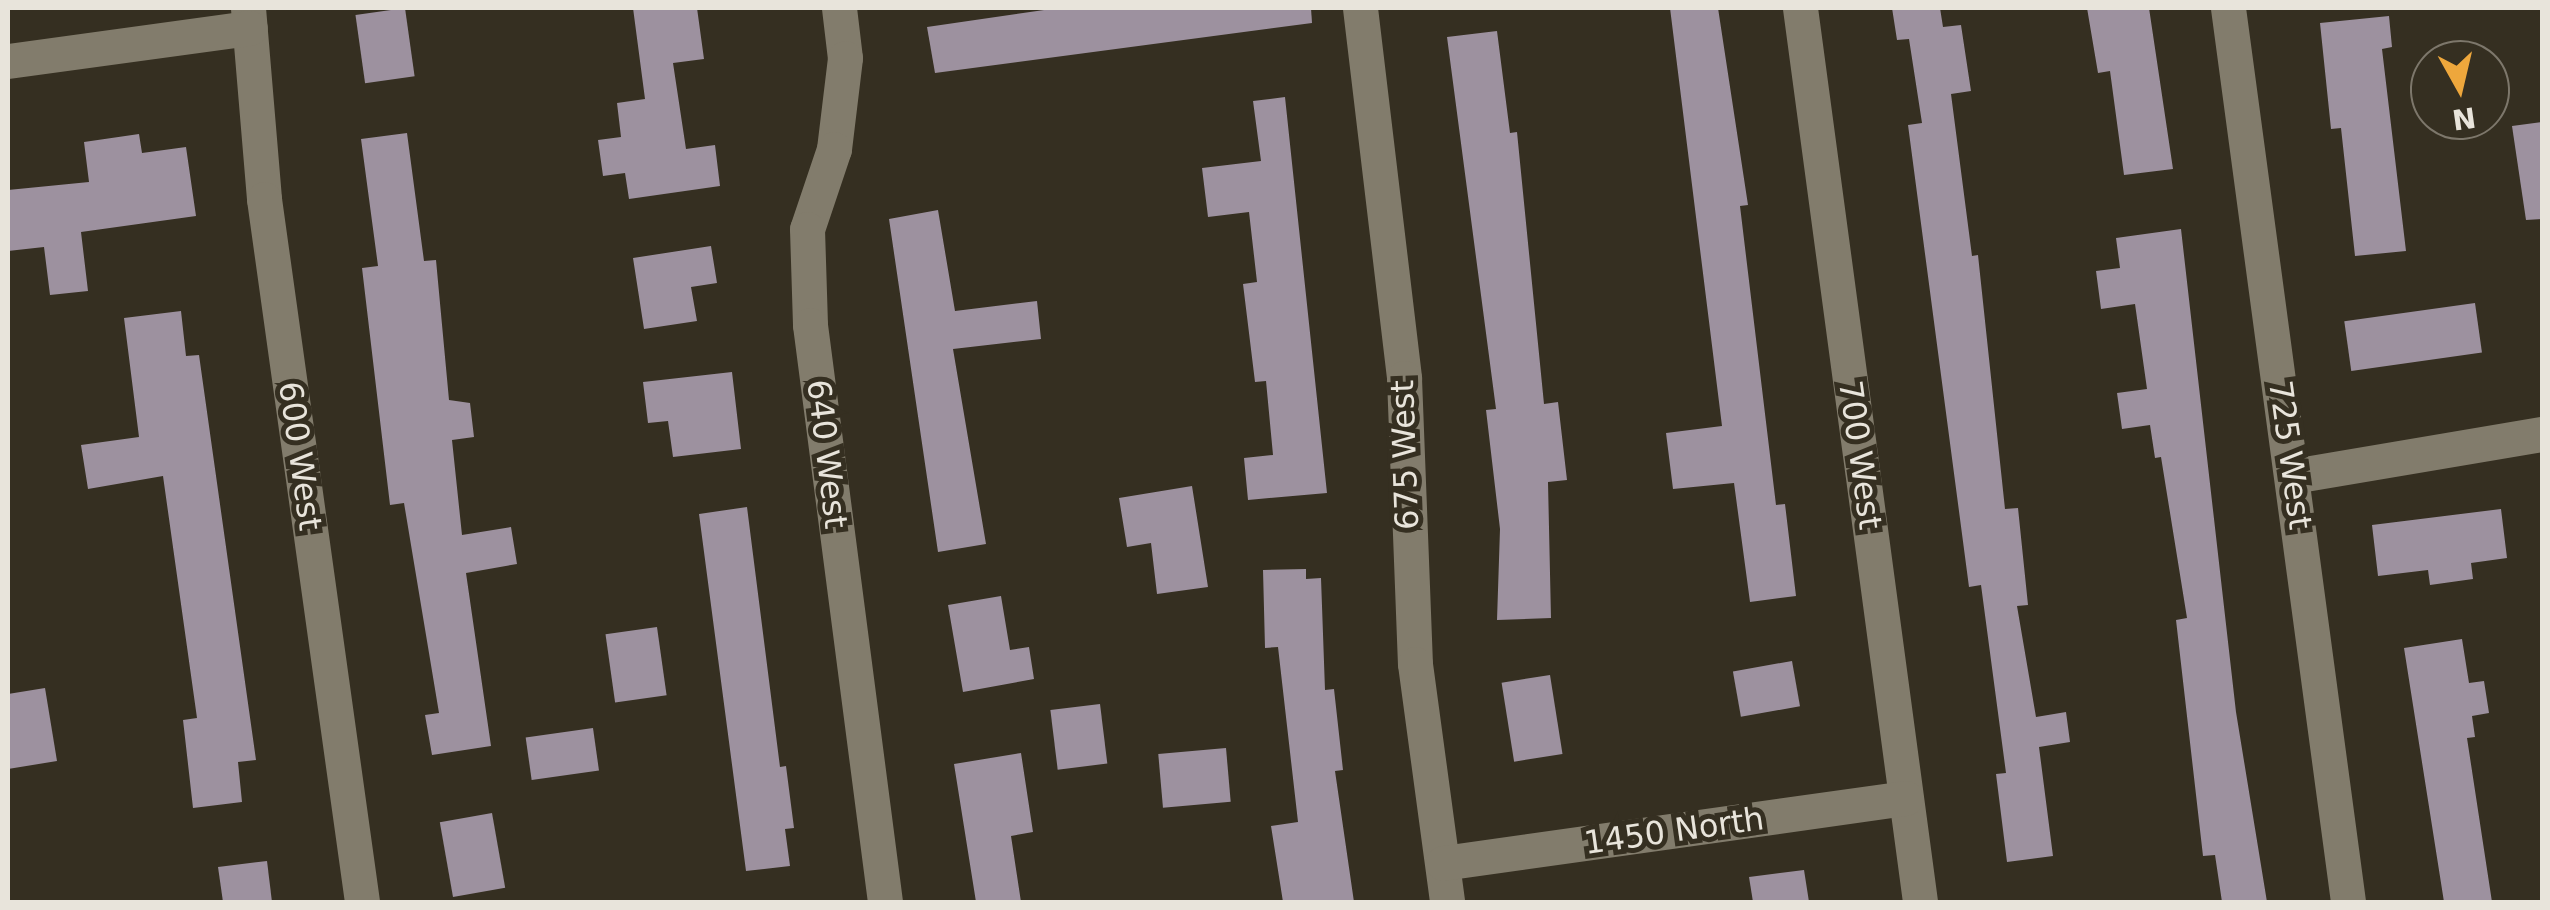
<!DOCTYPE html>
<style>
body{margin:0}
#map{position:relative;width:2550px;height:910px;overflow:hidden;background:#352f21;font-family:"DejaVu Sans",sans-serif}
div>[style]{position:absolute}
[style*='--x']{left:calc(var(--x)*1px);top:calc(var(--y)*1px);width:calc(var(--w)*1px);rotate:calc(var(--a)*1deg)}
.building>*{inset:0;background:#9d919f;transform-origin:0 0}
.minor>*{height:35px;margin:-17.5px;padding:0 17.5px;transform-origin:17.5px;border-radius:17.5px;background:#827c6c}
span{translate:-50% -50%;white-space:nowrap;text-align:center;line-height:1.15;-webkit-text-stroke:10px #352f21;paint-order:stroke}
.street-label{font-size:32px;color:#e8e4db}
.frame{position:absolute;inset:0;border:10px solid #e8e4db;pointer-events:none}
.north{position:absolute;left:2410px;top:40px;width:100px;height:100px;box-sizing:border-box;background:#352f21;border:2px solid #7d776b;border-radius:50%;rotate:172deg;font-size:28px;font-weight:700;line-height:40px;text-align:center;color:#e8e4db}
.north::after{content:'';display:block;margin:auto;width:35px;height:45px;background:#eea73c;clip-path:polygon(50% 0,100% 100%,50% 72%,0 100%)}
</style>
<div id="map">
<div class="building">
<i style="left:405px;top:8px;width:69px;height:50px;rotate:82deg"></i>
<i style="clip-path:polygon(633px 8px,697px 8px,704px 59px,673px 63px,686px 149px,715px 145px,720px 186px,629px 199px,625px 173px,603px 176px,598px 140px,621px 137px,617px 103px,645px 99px)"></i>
<i style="clip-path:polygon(1058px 8px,1311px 8px,1312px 23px,935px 73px,927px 27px)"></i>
<i style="clip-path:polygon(1670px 8px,1718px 8px,1748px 205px,1740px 206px,1776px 505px,1785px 504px,1796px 596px,1750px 602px,1734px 483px,1673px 489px,1666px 433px,1722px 426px)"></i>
<i style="clip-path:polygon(1892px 8px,1940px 8px,1943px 27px,1961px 25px,1971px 91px,1951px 94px,1972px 256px,1978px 255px,2005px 509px,2018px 508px,2028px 605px,2017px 606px,2036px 717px,2066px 712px,2070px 742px,2039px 747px,2053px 856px,2007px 862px,1996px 774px,2006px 773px,1981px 585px,1969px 587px,1908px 125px,1922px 123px,1909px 39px,1897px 40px)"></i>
<i style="clip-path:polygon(2087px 8px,2149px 8px,2173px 169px,2124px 175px,2110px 71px,2098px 73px)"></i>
<i style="clip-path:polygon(2389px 16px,2392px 47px,2382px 49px,2406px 251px,2355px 256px,2341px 128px,2331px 129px,2320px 23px)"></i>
<i style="clip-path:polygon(1497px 31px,1510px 133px,1517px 132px,1544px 404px,1558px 402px,1567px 480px,1548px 482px,1551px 618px,1497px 620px,1500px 529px,1486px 410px,1496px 409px,1447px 37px)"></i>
<i style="clip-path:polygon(1285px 97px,1327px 493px,1248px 500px,1244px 458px,1273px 455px,1266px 381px,1255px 382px,1243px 284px,1257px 282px,1249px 212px,1208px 217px,1202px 168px,1261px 161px,1253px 101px)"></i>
<i style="clip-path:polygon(2542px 122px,2542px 219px,2526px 220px,2512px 126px)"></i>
<i style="clip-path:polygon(407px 133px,424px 261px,436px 260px,449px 400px,470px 403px,474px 437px,452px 440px,462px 535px,511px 527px,517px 564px,466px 573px,491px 746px,432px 755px,425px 715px,439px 713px,404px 503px,390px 505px,362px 268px,378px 266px,361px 139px)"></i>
<i style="clip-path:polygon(139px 134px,142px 153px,186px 147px,196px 216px,81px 232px,88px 291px,50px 295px,44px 247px,8px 251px,8px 190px,89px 182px,84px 142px)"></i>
<i style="clip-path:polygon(938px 210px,955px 311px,1037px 301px,1041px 339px,953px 349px,986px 544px,938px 552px,889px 219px)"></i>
<i style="clip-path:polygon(2181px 229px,2236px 712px,2267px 902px,2222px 902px,2215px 855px,2203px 856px,2176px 620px,2187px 618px,2161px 457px,2155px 458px,2150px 425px,2122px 429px,2117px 393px,2147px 389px,2135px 304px,2101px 309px,2096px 271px,2120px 268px,2116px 238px)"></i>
<i style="clip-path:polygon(711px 246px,717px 283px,691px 287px,697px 321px,644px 329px,633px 258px)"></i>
<i style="left:2475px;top:303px;width:50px;height:132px;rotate:82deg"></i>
<i style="clip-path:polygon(181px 311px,186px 356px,199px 355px,256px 760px,238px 762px,242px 802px,193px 808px,183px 720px,197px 718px,163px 476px,88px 489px,81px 445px,139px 437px,124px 318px)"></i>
<i style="clip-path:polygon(732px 372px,741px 449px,673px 457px,668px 421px,648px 423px,643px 382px)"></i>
<i style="clip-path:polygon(1192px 486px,1208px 587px,1157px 594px,1151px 543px,1127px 547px,1119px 498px)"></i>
<i style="clip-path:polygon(747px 507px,780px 767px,786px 766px,794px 828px,785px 829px,790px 866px,746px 871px,699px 514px)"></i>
<i style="clip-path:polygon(2501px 509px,2507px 558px,2471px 563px,2473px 579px,2430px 585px,2428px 570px,2378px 576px,2372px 525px)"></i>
<i style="clip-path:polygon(1306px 569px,1306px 579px,1321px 578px,1325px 690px,1334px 689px,1343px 770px,1335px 771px,1354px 902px,1283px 902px,1271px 826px,1298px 822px,1278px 647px,1265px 648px,1263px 570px)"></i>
<i style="clip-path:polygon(1001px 596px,1010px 650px,1029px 647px,1034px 679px,963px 692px,948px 605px)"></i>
<i style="left:657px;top:627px;width:69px;height:52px;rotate:82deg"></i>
<i style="clip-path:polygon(2462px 639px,2469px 683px,2484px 681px,2489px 713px,2472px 716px,2475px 737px,2467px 738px,2492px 902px,2444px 902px,2404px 648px)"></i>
<i style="left:1792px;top:661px;width:46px;height:60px;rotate:80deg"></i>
<i style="left:1550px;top:675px;width:80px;height:49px;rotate:81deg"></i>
<i style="clip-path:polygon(45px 688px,57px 761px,8px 769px,8px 694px)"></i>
<i style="left:1100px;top:704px;width:60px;height:50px;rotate:83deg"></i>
<i style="left:593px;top:728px;width:43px;height:68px;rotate:82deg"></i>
<i style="left:1226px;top:748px;width:54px;height:68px;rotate:85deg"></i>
<i style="clip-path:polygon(1021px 753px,1033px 832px,1011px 836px,1021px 902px,976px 902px,954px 764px)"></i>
<i style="left:492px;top:813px;width:76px;height:53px;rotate:80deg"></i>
<i style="clip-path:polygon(267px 861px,272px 902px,223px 902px,218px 867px)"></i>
<i style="clip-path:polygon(1804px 870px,1809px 902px,1753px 902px,1749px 877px)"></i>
</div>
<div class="minor">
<i style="--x:248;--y:8;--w:192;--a:85.2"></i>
<i style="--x:264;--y:199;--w:710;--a:82.06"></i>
<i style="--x:839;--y:8;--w:50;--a:83.2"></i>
<i style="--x:845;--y:58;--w:92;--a:96.9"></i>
<i style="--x:834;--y:149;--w:84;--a:108.6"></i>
<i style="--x:807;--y:229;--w:96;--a:88.2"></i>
<i style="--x:810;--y:325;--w:582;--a:82.59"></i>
<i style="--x:1360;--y:8;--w:373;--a:83.2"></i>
<i style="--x:1404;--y:378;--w:286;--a:87.8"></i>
<i style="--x:1415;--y:664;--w:240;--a:82.3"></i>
<i style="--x:1800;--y:8;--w:902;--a:82.35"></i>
<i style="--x:2228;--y:8;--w:902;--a:82.35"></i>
<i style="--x:8;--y:61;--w:244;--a:-7.8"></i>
<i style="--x:2293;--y:476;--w:253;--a:-9.6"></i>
<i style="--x:1443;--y:863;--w:467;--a:-8"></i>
</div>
<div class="street-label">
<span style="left:827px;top:454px;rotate:83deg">640 West</span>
<span style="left:1405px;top:455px;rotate:-92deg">675 West</span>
<span style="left:1860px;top:455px;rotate:82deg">700 West</span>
<span style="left:2290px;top:455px;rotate:82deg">725 West</span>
<span style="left:300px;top:456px;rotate:82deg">600 West</span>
<span style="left:1674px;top:831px;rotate:-8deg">1450 North</span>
</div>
<div class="frame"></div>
<div class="north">N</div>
</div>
